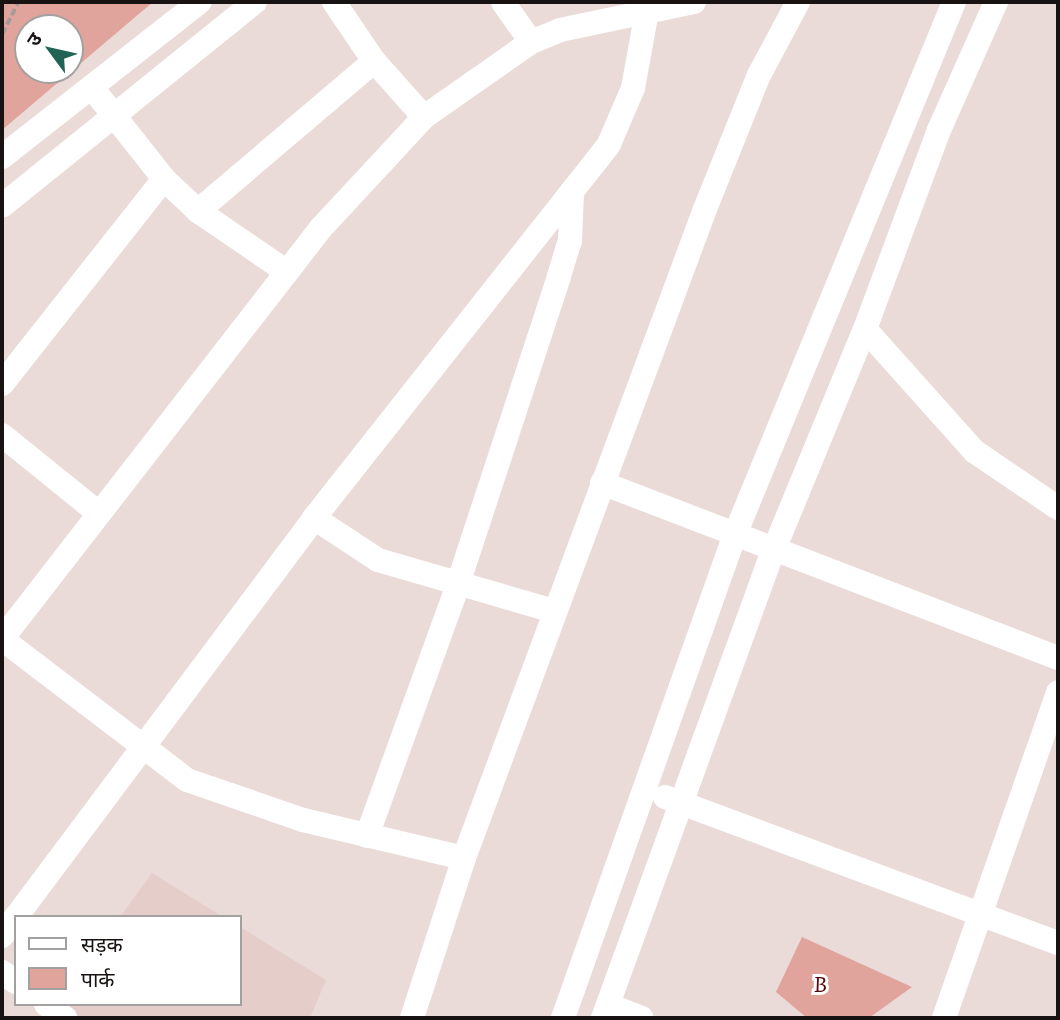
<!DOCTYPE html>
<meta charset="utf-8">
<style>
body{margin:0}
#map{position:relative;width:1060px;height:1020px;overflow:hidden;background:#eadbd8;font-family:Literata,"Noto Sans Devanagari",serif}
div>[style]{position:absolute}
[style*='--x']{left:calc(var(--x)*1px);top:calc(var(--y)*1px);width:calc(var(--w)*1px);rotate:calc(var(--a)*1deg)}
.built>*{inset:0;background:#e5cdc9}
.green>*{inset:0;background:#e1a49c}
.path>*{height:3.5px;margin-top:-1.75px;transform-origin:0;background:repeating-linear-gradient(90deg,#a69a98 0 7px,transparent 0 10.5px)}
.minor>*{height:24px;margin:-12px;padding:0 12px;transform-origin:12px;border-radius:12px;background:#fff}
span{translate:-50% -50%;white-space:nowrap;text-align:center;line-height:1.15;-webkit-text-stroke:6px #fff;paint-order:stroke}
.park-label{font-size:21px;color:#570607;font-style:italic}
.frame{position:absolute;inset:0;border:4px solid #181312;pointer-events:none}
.legend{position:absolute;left:14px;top:915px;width:228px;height:91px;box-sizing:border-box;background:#fff;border:2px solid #a3a1a0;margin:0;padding:9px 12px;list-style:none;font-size:21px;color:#181312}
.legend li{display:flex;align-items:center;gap:14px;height:35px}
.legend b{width:35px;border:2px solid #a3a1a0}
.north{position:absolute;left:14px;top:14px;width:70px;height:70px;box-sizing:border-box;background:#fff;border:2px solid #a3a1a0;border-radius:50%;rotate:303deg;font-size:19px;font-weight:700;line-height:28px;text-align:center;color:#181312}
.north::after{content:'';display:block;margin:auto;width:24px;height:32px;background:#216455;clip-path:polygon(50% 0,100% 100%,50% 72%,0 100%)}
</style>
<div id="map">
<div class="built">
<i style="clip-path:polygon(152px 873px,223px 917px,120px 917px)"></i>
<i style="clip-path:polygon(240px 927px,326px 980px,310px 1018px,79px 1018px,59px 1004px,240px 1004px)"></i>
</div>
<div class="green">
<i style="clip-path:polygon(evenodd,2px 2px,153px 2px,2px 130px,2px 2px,28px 28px,70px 28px,70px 70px,28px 70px,28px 28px)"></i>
<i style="clip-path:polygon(802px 937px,912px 987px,869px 1018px,807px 1018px,776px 992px)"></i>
</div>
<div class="path">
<i style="--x:2;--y:34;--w:36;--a:-63"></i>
</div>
<div class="minor">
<i style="--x:334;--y:2;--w:71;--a:55.9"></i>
<i style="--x:374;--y:61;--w:75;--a:48.2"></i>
<i style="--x:503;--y:2;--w:49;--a:55"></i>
<i style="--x:93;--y:89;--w:115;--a:51.7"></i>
<i style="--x:164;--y:179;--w:47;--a:43.3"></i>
<i style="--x:198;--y:211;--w:108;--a:34.4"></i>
<i style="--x:2;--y:157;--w:251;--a:-38.1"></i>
<i style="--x:2;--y:206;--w:325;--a:-38.9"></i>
<i style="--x:198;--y:211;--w:231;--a:-40.4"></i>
<i style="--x:865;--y:329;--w:164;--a:48.2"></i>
<i style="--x:974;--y:451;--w:102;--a:34.2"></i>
<i style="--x:2;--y:384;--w:261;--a:-51.7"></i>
<i style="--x:2;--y:435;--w:121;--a:39"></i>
<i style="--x:602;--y:483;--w:488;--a:21"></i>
<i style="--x:314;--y:518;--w:77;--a:33.3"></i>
<i style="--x:378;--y:560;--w:183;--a:16.2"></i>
<i style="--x:2;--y:639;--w:520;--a:-52.18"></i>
<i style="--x:321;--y:228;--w:151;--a:-47.1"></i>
<i style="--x:424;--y:117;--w:131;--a:-35"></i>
<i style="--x:531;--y:42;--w:31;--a:-22"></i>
<i style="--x:560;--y:30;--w:137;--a:-11.8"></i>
<i style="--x:2;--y:639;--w:233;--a:37.3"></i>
<i style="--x:187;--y:780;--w:123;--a:19"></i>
<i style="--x:303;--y:820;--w:165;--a:13.3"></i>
<i style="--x:665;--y:797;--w:419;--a:20.4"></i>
<i style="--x:367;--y:836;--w:265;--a:-70.1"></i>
<i style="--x:457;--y:587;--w:327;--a:-71.8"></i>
<i style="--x:559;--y:276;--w:37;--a:-73"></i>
<i style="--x:570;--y:241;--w:50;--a:-87.7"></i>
<i style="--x:16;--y:917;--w:498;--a:-53.2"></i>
<i style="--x:314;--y:518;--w:476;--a:-51.7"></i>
<i style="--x:609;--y:144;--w:61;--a:-66.8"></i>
<i style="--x:633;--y:88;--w:78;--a:-79.7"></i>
<i style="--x:2;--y:936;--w:24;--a:-54"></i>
<i style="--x:2;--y:972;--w:17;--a:36"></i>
<i style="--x:46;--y:1004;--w:24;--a:36"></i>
<i style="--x:608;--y:1005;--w:36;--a:21"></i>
<i style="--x:412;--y:1018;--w:168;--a:-72"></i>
<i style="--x:464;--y:858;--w:692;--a:-69.63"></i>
<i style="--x:705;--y:209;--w:144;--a:-68.1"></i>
<i style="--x:759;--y:75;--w:83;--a:-61.9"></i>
<i style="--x:563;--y:1018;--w:510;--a:-70.43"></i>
<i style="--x:734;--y:537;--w:578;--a:-67.65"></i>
<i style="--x:603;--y:1018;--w:496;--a:-70"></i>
<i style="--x:773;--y:552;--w:241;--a:-67.6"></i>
<i style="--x:865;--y:329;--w:212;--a:-69.6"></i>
<i style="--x:939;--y:130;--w:140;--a:-66"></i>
<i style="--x:944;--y:1018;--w:345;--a:-70.7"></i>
</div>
<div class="park-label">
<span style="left:820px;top:983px">B</span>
</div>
<div class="frame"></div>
<ul class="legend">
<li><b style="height:9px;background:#fff"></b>सड़क</li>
<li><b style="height:19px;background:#e1a49c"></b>पार्क</li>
</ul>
<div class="north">उ</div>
</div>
